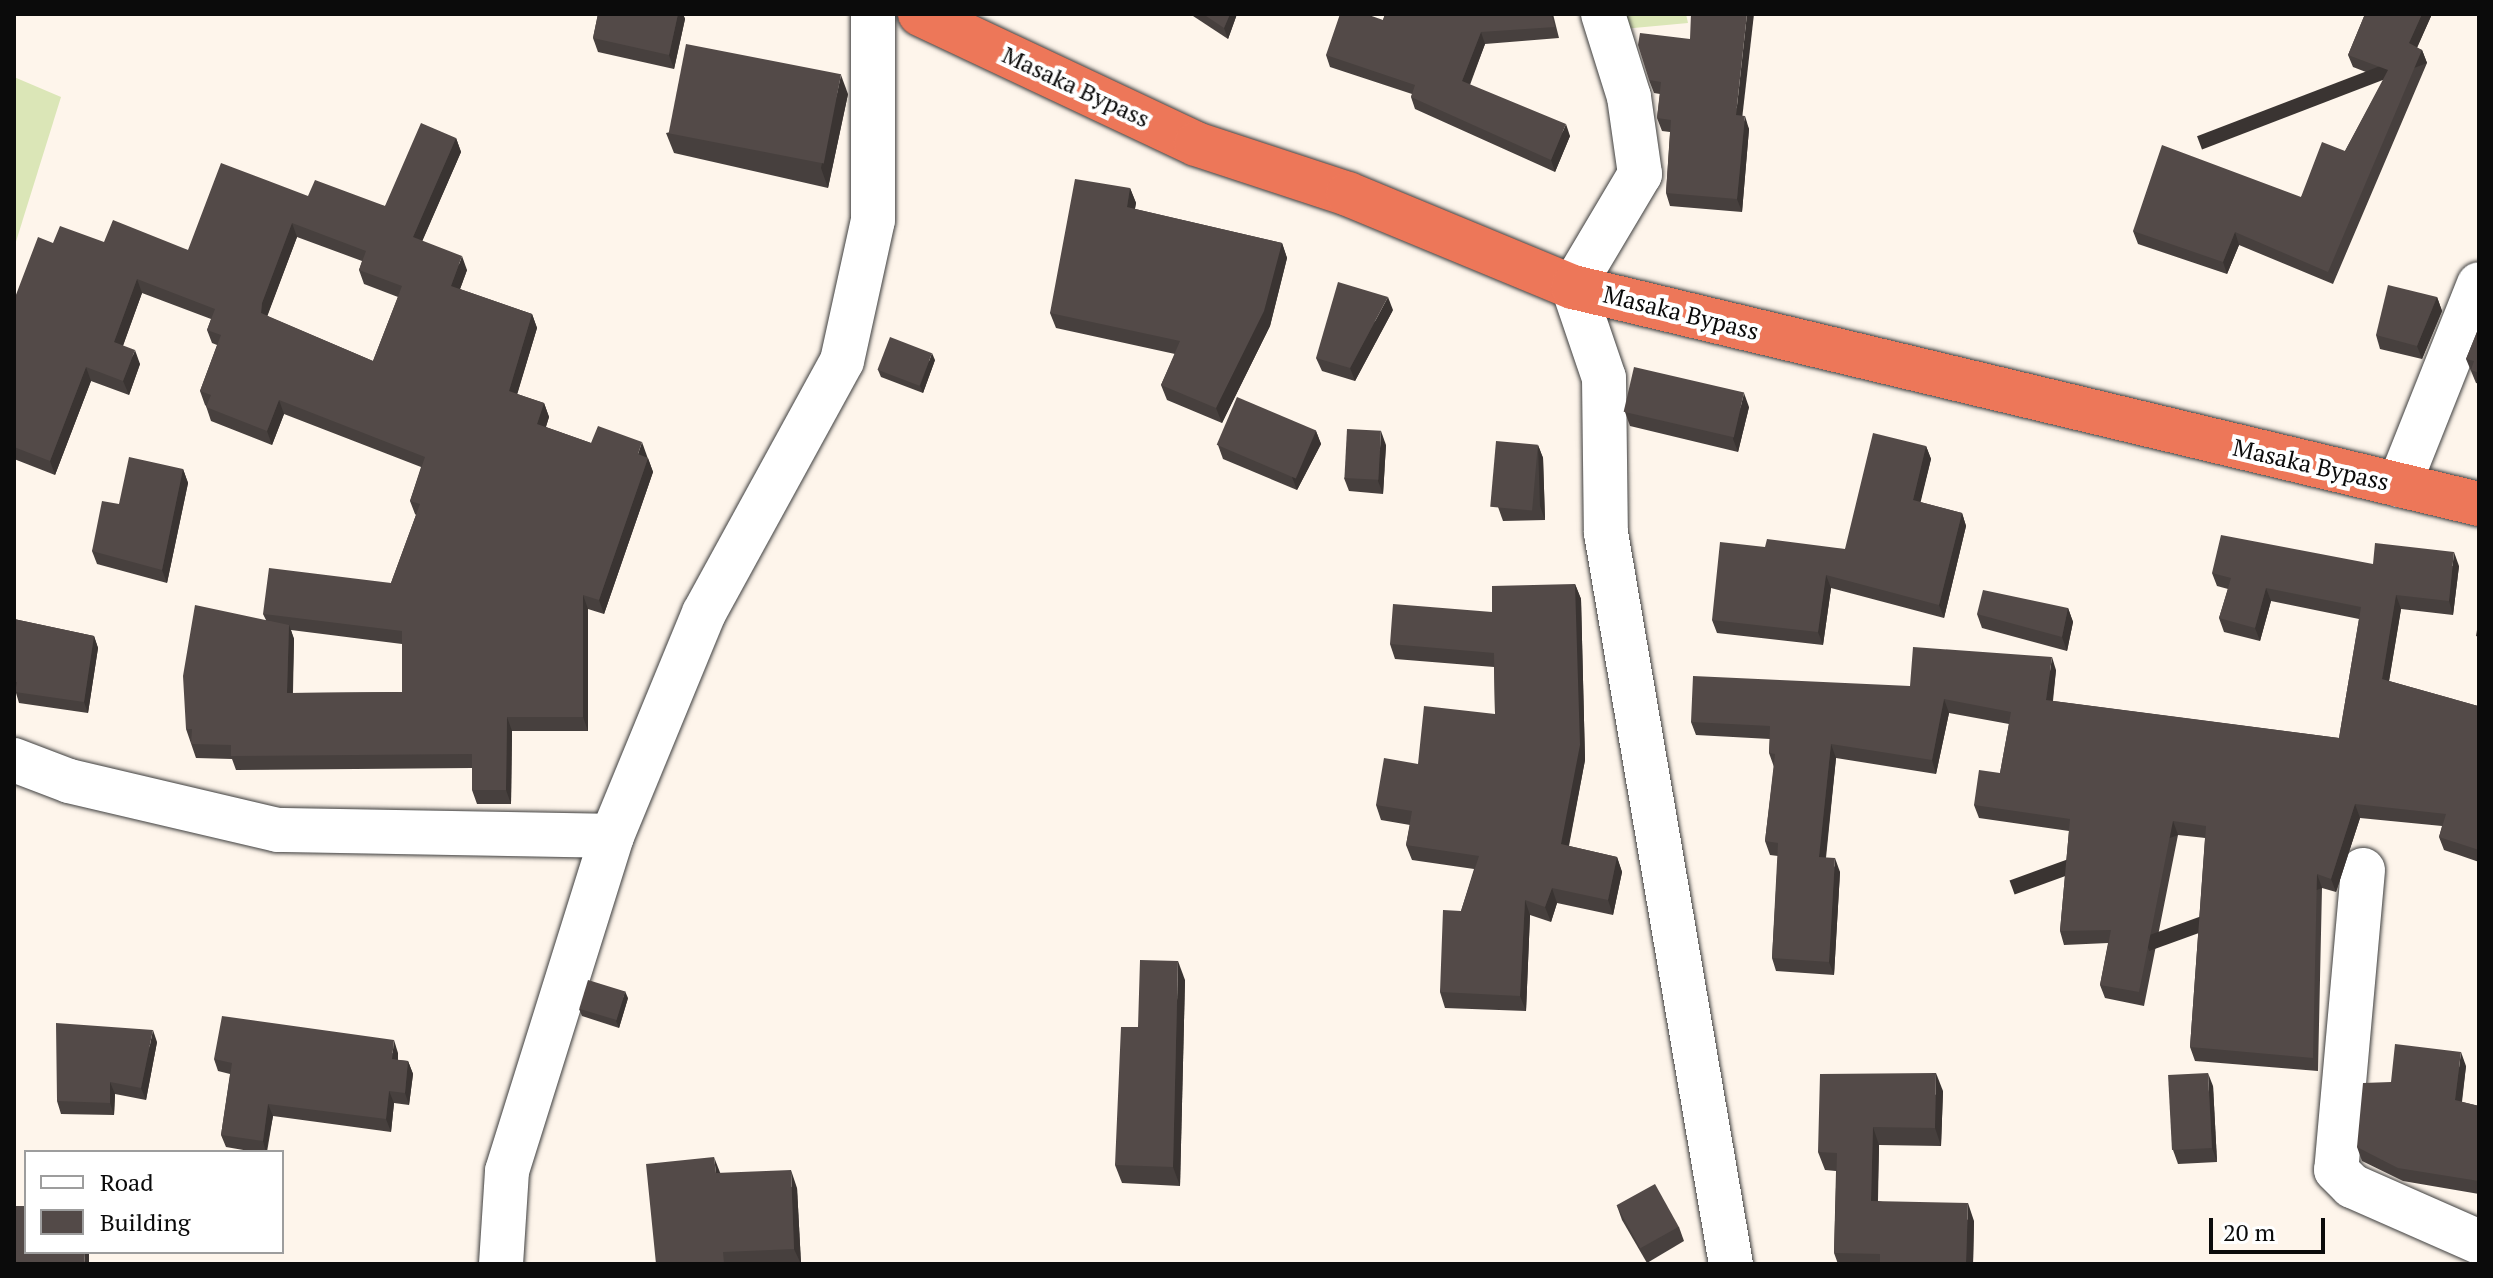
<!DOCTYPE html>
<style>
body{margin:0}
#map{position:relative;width:2493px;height:1278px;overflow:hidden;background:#fef5eb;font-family:"PT Serif",serif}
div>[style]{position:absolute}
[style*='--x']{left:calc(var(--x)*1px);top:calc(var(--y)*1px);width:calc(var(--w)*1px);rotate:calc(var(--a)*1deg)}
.green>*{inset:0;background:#dbe6b7}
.roads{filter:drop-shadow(0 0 2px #3e3e3e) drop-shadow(0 0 2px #3e3e3e)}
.minor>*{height:44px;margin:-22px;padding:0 22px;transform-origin:22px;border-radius:22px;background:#fff}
.highway>*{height:44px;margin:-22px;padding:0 22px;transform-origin:22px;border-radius:22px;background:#ed7759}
.wall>*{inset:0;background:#47403e}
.shaded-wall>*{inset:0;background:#3a3432;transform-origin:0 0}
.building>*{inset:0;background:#534a48;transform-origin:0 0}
span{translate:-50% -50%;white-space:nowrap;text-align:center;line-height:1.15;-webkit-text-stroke:8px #fff;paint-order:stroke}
.street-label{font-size:24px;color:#0b0b0b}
.frame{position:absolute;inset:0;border:16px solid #0b0b0b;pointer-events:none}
.legend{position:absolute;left:24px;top:1150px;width:260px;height:104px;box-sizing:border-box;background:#fff;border:2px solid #9d9d9d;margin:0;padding:10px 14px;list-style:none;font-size:24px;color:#0b0b0b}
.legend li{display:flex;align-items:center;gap:16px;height:40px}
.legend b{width:40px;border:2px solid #9d9d9d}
.scale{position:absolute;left:2209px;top:1218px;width:116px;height:36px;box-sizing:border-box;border:4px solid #0b0b0b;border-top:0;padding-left:10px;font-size:24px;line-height:28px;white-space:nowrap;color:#0b0b0b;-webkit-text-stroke:6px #fff;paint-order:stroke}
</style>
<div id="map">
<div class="green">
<i style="clip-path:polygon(1615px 14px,1686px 14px,1688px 23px,1623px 29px)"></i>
<i style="clip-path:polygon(14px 77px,61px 97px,14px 248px)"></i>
</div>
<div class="roads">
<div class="minor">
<i style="--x:1603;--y:14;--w:87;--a:72.6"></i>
<i style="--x:1629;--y:97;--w:78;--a:81.9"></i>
<i style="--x:1640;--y:174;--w:131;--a:120.7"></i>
<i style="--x:1573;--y:287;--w:96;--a:71.2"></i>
<i style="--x:1604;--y:378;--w:155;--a:89.3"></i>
<i style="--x:1606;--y:533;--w:742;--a:80.3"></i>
<i style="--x:2399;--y:485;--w:216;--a:-68.3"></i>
<i style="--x:14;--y:760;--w:59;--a:20.9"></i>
<i style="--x:69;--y:781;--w:215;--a:13.2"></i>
<i style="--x:278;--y:830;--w:334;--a:1"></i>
<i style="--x:2363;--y:870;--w:301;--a:95.1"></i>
<i style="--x:2336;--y:1170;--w:23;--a:45"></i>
<i style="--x:2352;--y:1186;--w:139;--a:23.8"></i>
<i style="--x:501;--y:1264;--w:93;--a:-86.3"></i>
<i style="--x:507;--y:1171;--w:351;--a:-72.6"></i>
<i style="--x:612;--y:836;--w:241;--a:-67.6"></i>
<i style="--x:704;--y:613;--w:287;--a:-61.3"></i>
<i style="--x:842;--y:361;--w:144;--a:-77.6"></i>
<i style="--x:873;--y:220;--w:206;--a:-90"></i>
</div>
<div class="highway">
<i style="--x:920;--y:14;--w:305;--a:25.2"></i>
<i style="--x:1196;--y:144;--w:160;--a:18.2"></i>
<i style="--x:1348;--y:194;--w:243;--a:22.5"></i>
<i style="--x:1573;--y:287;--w:932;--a:13.47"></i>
</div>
</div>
<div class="wall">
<i style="clip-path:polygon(598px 14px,683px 14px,685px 19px,674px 69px,598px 52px,593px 38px)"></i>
<i style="clip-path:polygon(1190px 14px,1237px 14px,1228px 39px)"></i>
<i style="clip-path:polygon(1385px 14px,1553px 14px,1559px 38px,1485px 44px,1470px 85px,1570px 136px,1555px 172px,1415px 109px,1411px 97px,1412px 94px,1330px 67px,1326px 55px,1383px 20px)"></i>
<i style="clip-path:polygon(2365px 14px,2432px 14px,2417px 48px,2422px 50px,2427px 63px,2333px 284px,2239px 245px,2227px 274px,2138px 244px,2133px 231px,2301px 197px,2345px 151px,2384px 79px,2353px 67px,2348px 55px)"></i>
<i style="clip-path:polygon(1690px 39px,1742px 116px,1749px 129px,1742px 212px,1670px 206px,1666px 193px,1670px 132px,1662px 131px,1657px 118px,1660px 94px,1654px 93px,1649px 80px)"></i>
<i style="clip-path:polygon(848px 94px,828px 188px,674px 153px,666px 133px)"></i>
<i style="clip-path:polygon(evenodd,456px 138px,461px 152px,422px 241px,467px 270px,460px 289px,532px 314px,537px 328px,517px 394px,544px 403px,549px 417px,546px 427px,591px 443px,647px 456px,653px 472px,604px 614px,588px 609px,588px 731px,512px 731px,511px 804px,477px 804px,472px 790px,472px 768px,236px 770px,232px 759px,196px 758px,186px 729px,266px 620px,263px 614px,391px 583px,416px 515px,415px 514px,410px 501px,421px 467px,284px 414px,272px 445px,211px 421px,206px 406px,205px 405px,200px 391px,217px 345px,212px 343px,207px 330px,211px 319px,142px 293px,123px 346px,140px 364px,129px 395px,91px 381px,55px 475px,14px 459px,14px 300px,53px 243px,104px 242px,188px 250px,308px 196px,385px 206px,456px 138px,297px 237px,362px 261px,359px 270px,364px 284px,398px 297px,373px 361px,267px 316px,297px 237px,456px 138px,291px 630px,402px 644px,402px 692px,293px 693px,294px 639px,291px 630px)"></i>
<i style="clip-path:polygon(1130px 188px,1136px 203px,1135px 209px,1282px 243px,1287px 258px,1270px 326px,1222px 423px,1167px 400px,1161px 385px,1175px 354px,1056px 328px,1050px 313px)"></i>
<i style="clip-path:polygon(2437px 297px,2442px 311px,2422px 359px,2380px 349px,2376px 335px)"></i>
<i style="clip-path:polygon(1393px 310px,1355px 381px,1322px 371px,1316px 358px)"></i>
<i style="clip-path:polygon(2479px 327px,2479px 384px,2476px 383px,2466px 359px)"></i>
<i style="clip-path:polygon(935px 360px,923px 393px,881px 377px,878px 370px)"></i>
<i style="clip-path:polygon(1749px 407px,1738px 452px,1630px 426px,1625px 412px)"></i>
<i style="clip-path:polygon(1316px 431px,1321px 444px,1297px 490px,1223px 459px,1218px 445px)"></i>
<i style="clip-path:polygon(1386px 445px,1383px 494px,1349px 491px,1344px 478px)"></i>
<i style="clip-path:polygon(1538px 445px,1543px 458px,1545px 520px,1503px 521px,1498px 507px)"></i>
<i style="clip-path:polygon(1926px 446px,1931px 459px,1920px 502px,1962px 513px,1966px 526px,1944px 618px,1831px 588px,1823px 645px,1717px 633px,1712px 620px,1765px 547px,1845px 549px)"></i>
<i style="clip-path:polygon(183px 469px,188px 483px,167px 583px,97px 564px,92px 551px,119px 504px)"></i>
<i style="clip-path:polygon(2373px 564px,2459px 566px,2453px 615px,2401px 609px,2389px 681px,2478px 706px,2479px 702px,2479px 862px,2444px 850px,2439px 837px,2442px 826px,2360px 818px,2336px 892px,2322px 888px,2318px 1071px,2195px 1061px,2190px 1047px,2205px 838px,2178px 835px,2144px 1006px,2105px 998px,2100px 985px,2108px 943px,2064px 945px,2060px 931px,2069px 831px,1979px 818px,1974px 805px,2000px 773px,2009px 724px,1949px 713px,1936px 774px,1836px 758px,1826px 858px,1840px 872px,1834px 975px,1776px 971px,1772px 958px,1778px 856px,1770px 855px,1765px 841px,1774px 767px,1769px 753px,1770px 739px,1696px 735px,1691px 722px,1910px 686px,2056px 670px,2053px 701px,2339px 738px,2359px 619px,2271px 601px,2260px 641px,2224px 632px,2219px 618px,2228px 589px,2217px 586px,2212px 573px)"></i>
<i style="clip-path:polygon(1575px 584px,1581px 599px,1585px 760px,1569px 846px,1617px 857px,1622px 872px,1613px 915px,1557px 903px,1551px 922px,1530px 915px,1526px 1011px,1445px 1008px,1440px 992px,1461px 911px,1474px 869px,1412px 860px,1406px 845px,1410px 825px,1381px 820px,1376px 805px,1418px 764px,1495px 714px,1494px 667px,1395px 659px,1390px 644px,1492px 612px)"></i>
<i style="clip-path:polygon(2068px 608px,2073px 622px,2067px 651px,1982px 628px,1977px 614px)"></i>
<i style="clip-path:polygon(14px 619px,94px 636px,98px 648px,88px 713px,19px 703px,16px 693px,14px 692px)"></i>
<i style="clip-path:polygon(1185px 980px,1180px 1186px,1122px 1183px,1115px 1165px)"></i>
<i style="clip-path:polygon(628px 998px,619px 1028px,582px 1016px,579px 1009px)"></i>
<i style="clip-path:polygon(157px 1042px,146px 1100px,115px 1094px,114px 1115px,61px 1114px,57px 1101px)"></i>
<i style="clip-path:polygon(398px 1053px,398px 1060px,408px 1061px,413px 1074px,409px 1105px,394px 1103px,391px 1132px,273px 1116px,267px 1152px,255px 1152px,226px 1147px,221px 1135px,230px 1074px,218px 1071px,214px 1059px)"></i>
<i style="clip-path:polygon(2466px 1066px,2462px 1102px,2479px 1106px,2479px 1194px,2403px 1181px,2362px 1161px,2357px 1147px,2391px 1082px)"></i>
<i style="clip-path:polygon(2213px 1086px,2217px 1162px,2178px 1164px,2173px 1150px)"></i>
<i style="clip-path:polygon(1943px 1091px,1941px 1146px,1879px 1145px,1878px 1201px,1974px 1221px,1973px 1264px,1838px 1264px,1834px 1253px,1836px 1171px,1825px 1170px,1818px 1152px)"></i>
<i style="clip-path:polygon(720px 1173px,797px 1188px,801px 1264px,656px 1264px)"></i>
<i style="clip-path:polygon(1617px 1206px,1679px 1227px,1684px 1241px,1647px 1263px,1622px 1220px)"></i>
</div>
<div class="shaded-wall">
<i style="clip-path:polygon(678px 14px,683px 14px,685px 19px,674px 69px,669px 55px)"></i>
<i style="clip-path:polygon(1230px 14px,1237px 14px,1228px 39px,1224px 28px)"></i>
<i style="clip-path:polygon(1747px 14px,1754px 14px,1741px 128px,1736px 115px)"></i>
<i style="clip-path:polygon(2422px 14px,2432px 14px,2413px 56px,2409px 43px)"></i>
<i style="clip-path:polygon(1481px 32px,1485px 44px,1466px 93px,1462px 81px)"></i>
<i style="left:2422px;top:50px;width:14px;height:241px;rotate:69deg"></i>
<i style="clip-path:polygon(841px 75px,848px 94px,828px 188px,821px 168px)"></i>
<i style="clip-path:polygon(1745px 116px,1749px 129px,1742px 212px,1737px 199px)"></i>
<i style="clip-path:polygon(1566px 124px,1570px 136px,1555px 172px,1551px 160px)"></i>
<i style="clip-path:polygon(456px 138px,461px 152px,418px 251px,413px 237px)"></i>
<i style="clip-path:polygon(1130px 188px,1136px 203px,1132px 222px,1127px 207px)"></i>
<i style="clip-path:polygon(292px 223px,297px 237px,267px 317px,261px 313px,262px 303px)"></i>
<i style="clip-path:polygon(2235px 232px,2239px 245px,2227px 274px,2223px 262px)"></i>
<i style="clip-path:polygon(1282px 243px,1287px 258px,1270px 326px,1222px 423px,1216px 408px)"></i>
<i style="clip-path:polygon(462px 256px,467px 270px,456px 300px,451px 286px)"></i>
<i style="clip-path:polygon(137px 279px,142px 293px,119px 356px,114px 342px)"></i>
<i style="clip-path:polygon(1388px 297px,1393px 310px,1355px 381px,1350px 368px)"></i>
<i style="clip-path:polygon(2437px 297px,2442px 311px,2422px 359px,2417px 346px)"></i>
<i style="clip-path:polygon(532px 314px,537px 328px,514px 405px,509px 391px)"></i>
<i style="clip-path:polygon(135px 350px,140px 364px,129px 395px,123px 381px)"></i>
<i style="clip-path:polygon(932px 353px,935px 360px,923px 393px,920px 386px)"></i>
<i style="clip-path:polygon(86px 367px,91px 381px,55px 475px,50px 461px)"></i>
<i style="clip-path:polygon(1744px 393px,1749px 407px,1738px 452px,1733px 439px)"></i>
<i style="clip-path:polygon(279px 400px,284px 414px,272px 445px,267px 431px)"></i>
<i style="clip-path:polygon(544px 403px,549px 417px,542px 438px,537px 424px)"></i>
<i style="clip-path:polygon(1316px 431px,1321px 444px,1297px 490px,1292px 477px)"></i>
<i style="clip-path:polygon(1381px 431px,1386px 445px,1383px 494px,1378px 481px)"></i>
<i style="clip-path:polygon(642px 442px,647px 456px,643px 468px,638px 454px)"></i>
<i style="clip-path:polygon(1538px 445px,1543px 458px,1545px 520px,1540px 506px)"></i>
<i style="clip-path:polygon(1926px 446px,1931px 459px,1918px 513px,1913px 500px)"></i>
<i style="clip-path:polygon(648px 458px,653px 472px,604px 614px,599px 600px)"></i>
<i style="clip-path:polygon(183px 469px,188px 483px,167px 583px,162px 570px)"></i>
<i style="clip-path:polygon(1962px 513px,1966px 526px,1944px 618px,1939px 605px)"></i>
<i style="clip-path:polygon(2454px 552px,2459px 566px,2453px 615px,2449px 601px)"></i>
<i style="clip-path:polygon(1826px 575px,1831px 588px,1823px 645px,1818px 632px)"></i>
<i style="clip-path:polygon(1575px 584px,1581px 599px,1585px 760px,1566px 859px,1561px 844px)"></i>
<i style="clip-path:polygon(2266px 588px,2271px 601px,2260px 641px,2255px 628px)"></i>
<i style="clip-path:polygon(583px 595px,588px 609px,588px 731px,583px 717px)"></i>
<i style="clip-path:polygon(2396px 595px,2401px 609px,2387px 693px,2382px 679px)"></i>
<i style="clip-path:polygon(2068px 608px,2073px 622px,2067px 651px,2062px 637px)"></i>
<i style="clip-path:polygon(289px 625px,294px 639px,292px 707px,287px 693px)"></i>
<i style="clip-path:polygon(94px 636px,98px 648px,88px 713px,84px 702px)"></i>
<i style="clip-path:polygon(2052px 657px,2056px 670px,2051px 713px,2046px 700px)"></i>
<i style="clip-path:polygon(1944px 699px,1949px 713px,1936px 774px,1932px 760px)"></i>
<i style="clip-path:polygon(507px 717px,512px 731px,511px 804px,506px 790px)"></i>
<i style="clip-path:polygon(1831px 744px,1836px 758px,1824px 871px,1819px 857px)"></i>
<i style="clip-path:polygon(2355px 804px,2360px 818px,2336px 892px,2331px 879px)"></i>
<i style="left:2173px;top:821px;width:15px;height:174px;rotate:70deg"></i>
<i style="clip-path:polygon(1617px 857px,1622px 872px,1613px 915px,1608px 900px)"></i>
<i style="clip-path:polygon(1835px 858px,1840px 872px,1834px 975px,1829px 962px)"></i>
<i style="left:2317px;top:874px;width:15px;height:184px;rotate:70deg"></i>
<i style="clip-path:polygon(1552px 888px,1557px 903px,1551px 922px,1545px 907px)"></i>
<i style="clip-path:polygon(1525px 900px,1530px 915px,1526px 1011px,1520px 996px)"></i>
<i style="clip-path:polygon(1178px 961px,1185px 980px,1180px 1186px,1173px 1167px)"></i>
<i style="clip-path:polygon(625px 991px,628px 998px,619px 1028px,616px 1021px)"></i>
<i style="clip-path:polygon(153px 1030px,157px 1042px,146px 1100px,141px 1088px)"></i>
<i style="clip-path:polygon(394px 1040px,398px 1053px,397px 1072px,392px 1059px)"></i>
<i style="clip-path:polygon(2461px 1052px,2466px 1066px,2460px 1114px,2455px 1100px)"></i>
<i style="clip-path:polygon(408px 1061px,413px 1074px,409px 1105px,405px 1093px)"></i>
<i style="clip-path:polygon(1936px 1073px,1943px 1091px,1941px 1146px,1935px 1128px)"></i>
<i style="clip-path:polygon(2208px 1073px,2213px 1086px,2217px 1162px,2212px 1148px)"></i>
<i style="clip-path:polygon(110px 1082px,115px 1094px,114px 1115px,110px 1103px)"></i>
<i style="clip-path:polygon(389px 1091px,394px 1103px,391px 1132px,386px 1119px)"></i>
<i style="clip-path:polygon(268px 1104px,273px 1116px,266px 1152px,263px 1141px)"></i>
<i style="clip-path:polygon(1873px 1127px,1879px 1145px,1877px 1219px,1871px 1201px)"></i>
<i style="clip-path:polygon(714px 1157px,721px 1175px,716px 1173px)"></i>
<i style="clip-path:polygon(791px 1170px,797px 1188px,801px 1264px,794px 1249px)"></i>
<i style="clip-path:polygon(1968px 1203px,1974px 1221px,1973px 1264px,1966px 1264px)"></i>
<i style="clip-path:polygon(84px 1252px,89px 1252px,89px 1264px,85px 1264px)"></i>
</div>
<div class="building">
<i style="clip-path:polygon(598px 14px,678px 14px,669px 55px,593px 38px)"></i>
<i style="clip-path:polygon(1203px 14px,1230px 14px,1224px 28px)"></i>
<i style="clip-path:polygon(1340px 14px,1366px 14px,1383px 20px,1385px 14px,1551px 14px,1555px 27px,1481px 32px,1462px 81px,1566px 124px,1551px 160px,1411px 97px,1415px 85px,1326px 55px)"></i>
<i style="clip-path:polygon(1691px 14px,1747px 14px,1736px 115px,1745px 116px,1737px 199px,1666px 193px,1671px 120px,1657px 118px,1661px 82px,1649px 80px,1638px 45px,1640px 33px,1690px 39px)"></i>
<i style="clip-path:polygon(2365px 14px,2422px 14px,2409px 43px,2422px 50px,2328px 272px,2235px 232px,2223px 262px,2133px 231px,2162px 145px,2301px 197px,2322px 142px,2345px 151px,2388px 70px,2348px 55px)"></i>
<i style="left:686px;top:44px;width:158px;height:91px;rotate:11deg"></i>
<i style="clip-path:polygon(evenodd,421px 123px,456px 138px,413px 237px,462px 256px,451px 286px,532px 314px,509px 391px,544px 403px,537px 424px,591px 443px,598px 426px,642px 442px,638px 454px,648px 458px,599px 600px,583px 595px,583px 717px,507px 717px,506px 790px,472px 790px,472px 754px,231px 756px,231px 745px,191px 744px,192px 729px,186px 729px,183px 676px,195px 605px,289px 625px,287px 693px,402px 692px,402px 631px,263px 614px,269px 568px,391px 583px,420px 504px,410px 501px,425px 457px,279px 400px,267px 431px,206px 407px,211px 395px,200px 391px,221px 335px,207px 330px,215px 309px,137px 279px,114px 342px,135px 350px,123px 381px,86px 367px,50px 461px,14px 447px,14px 300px,38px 237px,53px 243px,60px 226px,104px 242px,113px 220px,188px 250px,221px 163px,308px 196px,315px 180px,385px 206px,421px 123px,292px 223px,366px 251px,359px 270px,402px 286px,373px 361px,261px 313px,262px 303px,292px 223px)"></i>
<i style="clip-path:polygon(1075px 179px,1130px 188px,1127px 207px,1282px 243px,1264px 311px,1216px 408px,1161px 385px,1180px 341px,1050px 313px)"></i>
<i style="clip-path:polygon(1338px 282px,1388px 297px,1350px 368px,1316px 358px)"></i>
<i style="clip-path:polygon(2388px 285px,2437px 297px,2417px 346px,2376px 335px)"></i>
<i style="clip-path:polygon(2479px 327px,2479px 373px,2471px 370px,2474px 361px,2466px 359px)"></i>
<i style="left:890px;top:337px;width:45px;height:35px;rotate:21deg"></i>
<i style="left:1634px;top:367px;width:113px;height:46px;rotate:13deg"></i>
<i style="left:1237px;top:397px;width:86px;height:52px;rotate:23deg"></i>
<i style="left:1347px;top:429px;width:34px;height:49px;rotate:3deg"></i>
<i style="clip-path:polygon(1873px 433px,1926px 446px,1913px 500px,1962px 513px,1939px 605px,1826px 575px,1818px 632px,1712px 620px,1720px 542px,1765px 547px,1767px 539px,1845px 549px)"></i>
<i style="left:1496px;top:441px;width:42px;height:66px;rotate:5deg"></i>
<i style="clip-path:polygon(129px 457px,183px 469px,162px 570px,92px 551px,102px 501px,119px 504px)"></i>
<i style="clip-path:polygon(2221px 535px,2373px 564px,2375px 543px,2454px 552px,2449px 601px,2396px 595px,2382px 679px,2478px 706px,2479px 702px,2479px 850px,2439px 837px,2446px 814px,2355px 804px,2331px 879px,2317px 874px,2313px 1058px,2190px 1047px,2206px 826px,2173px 821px,2139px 992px,2100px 985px,2111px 930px,2060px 931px,2070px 819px,1974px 805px,1979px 770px,2000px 773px,2011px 712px,1944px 699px,1932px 760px,1831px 744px,1819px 857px,1835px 858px,1829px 962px,1772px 958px,1778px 843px,1765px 841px,1775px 754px,1769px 753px,1770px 726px,1691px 722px,1693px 676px,1910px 686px,1913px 647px,2052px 657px,2046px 700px,2339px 738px,2361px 607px,2266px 588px,2255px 628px,2219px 618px,2231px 578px,2212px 573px)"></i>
<i style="clip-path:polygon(1575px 584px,1580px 745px,1561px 844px,1617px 857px,1608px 900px,1552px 888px,1545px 907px,1525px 900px,1520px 996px,1440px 992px,1443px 910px,1461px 911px,1479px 856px,1406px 845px,1412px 811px,1376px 805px,1384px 758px,1418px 764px,1424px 706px,1495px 714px,1494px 653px,1390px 644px,1393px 604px,1492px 612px,1492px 586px)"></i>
<i style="clip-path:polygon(1983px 590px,2068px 608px,2062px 637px,1977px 614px)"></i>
<i style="clip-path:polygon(2479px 618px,2479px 637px,2476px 636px)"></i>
<i style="clip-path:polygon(14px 619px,94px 636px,84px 702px,15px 692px,17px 682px,14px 682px)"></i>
<i style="clip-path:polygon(1140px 960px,1178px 961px,1173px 1167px,1115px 1165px,1121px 1027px,1138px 1027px)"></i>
<i style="left:588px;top:980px;width:39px;height:30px;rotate:17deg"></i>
<i style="clip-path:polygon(222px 1016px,394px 1040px,392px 1059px,408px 1061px,405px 1093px,389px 1091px,386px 1119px,268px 1104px,263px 1141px,221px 1135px,232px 1063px,214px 1059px)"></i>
<i style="clip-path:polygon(56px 1023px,153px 1030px,141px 1088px,110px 1082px,110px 1103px,57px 1101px)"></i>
<i style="clip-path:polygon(2395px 1044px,2461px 1052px,2455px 1100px,2479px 1106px,2479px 1181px,2398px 1168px,2357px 1147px,2363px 1083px,2391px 1082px)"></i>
<i style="clip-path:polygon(1936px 1073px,1935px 1128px,1873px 1127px,1871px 1201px,1968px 1203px,1966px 1264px,1880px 1264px,1880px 1254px,1834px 1253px,1837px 1153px,1818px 1152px,1820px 1074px)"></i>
<i style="left:2208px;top:1073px;width:75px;height:40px;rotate:87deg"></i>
<i style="clip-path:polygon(714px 1157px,716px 1173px,791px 1170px,794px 1249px,723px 1252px,724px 1264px,656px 1264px,646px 1164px)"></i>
<i style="left:1655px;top:1184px;width:49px;height:44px;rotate:61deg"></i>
<i style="clip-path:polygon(14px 1206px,26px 1206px,26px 1252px,84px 1252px,85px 1264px,14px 1264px)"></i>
</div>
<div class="street-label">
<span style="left:1076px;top:87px;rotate:25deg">Masaka Bypass</span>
<span style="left:1681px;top:313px;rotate:14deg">Masaka Bypass</span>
<span style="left:2311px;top:465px;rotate:13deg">Masaka Bypass</span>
</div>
<div class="frame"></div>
<ul class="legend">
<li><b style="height:10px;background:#fff"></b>Road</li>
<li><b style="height:22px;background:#534a48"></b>Building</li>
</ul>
<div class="scale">20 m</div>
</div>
